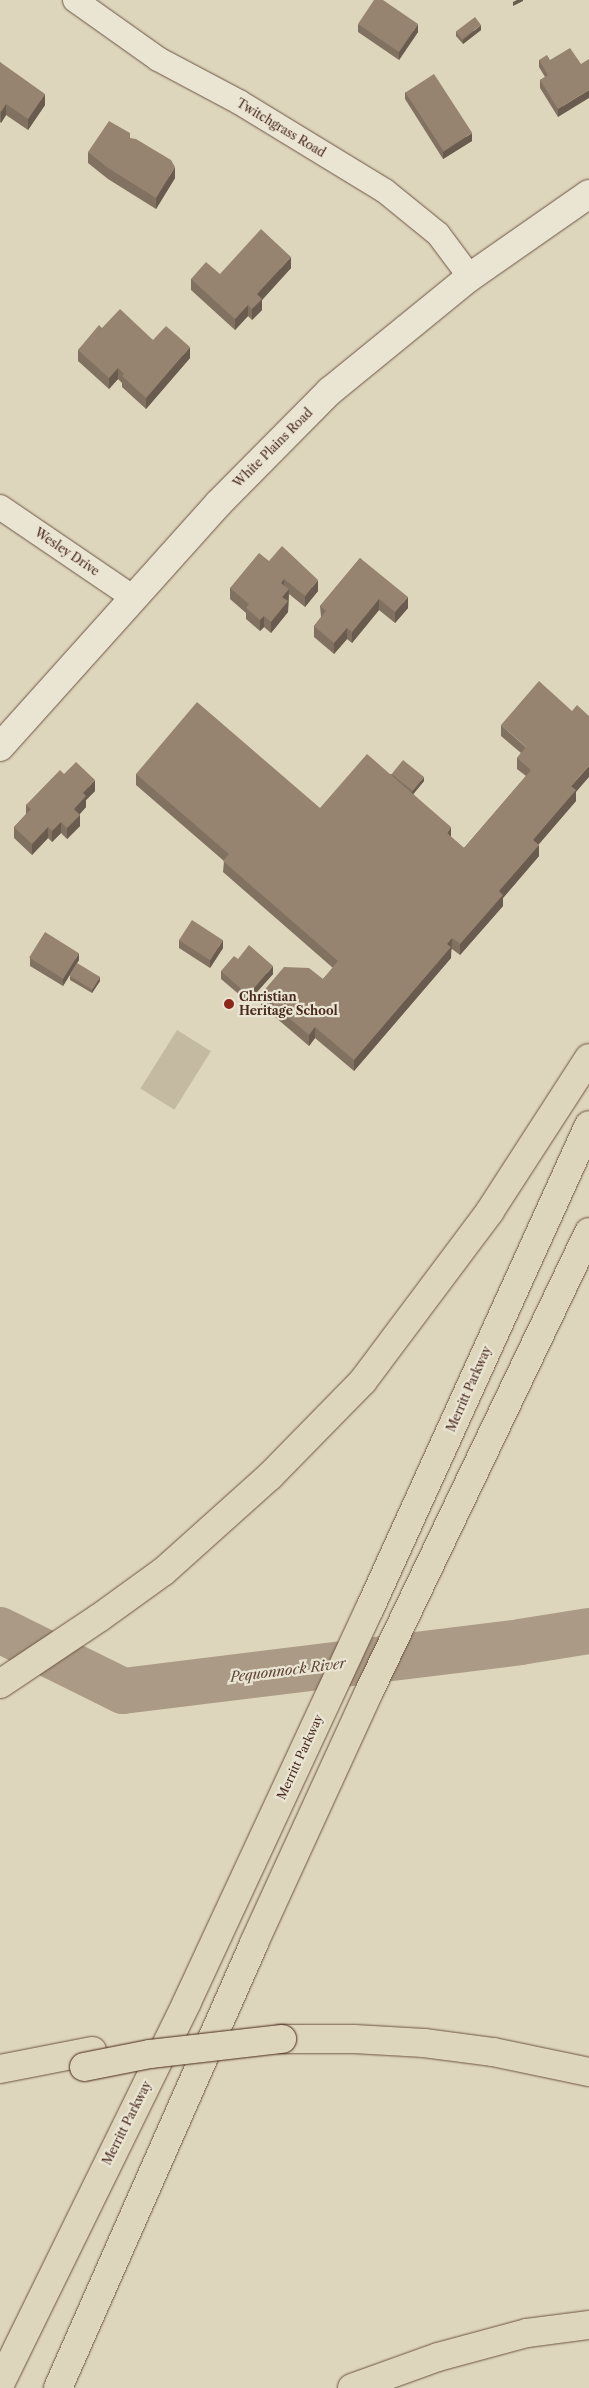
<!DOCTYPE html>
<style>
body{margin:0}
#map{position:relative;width:589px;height:2388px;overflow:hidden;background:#ded6bc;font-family:"Libre Caslon Text",serif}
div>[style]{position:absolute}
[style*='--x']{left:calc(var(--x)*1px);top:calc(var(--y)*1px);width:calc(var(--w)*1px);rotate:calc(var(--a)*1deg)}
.green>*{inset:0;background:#c4b9a1;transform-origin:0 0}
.river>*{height:46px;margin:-23px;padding:0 23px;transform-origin:23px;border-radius:23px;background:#ab9b86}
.roads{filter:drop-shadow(0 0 1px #6d5445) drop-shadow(0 0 1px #6d5445)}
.minor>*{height:24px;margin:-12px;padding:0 12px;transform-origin:12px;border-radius:12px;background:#eae4d3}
.secondary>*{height:28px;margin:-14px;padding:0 14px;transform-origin:14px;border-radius:14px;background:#eae4d3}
.motorway>*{height:28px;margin:-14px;padding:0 14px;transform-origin:14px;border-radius:14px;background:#ded6bc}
.bridges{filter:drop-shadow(0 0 1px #47291d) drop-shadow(0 0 1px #47291d)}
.motorway-bridge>*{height:28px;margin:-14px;padding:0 14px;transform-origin:14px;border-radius:14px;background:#ded6bc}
.wall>*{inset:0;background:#817160}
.shaded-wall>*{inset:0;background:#695c4e}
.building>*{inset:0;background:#968370;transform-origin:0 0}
.dots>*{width:14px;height:14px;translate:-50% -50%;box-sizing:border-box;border:2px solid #eae4d3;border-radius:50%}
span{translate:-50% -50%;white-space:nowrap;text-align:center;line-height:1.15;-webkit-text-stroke:4.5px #eae4d3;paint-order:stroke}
.street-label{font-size:12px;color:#47291d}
.poi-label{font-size:12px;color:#47291d;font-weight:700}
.left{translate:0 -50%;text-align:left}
.water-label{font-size:14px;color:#604637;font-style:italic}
</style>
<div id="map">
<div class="green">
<i style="left:177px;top:1030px;width:40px;height:69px;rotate:32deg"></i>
</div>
<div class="river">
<i style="--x:0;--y:1630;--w:137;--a:26.4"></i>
<i style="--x:123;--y:1691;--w:400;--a:-7"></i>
<i style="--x:520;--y:1642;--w:70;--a:-9.1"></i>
</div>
<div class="roads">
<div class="minor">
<i style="--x:75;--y:0;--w:102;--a:35.4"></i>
<i style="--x:158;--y:59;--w:92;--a:28"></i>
<i style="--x:239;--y:102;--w:171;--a:31.4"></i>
<i style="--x:385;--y:191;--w:68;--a:39.1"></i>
<i style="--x:438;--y:234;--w:54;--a:53.3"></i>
<i style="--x:0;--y:507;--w:162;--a:34.2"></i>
</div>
<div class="secondary">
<i style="--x:0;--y:747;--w:328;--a:-48.1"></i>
<i style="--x:219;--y:503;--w:158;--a:-45.3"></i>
<i style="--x:330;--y:391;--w:181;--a:-39.2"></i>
<i style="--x:470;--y:277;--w:145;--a:-34.9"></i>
</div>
<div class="motorway">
<i style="--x:0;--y:1684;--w:119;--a:-33.7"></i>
<i style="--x:99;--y:1618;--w:80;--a:-35.9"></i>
<i style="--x:164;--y:1571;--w:142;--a:-41.9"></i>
<i style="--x:270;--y:1476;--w:133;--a:-45.6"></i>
<i style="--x:363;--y:1381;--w:212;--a:-53.2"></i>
<i style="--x:490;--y:1211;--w:182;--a:-57.1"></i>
<i style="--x:282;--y:2039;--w:72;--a:0"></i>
<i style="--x:354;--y:2039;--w:70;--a:3.3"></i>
<i style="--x:424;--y:2043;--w:70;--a:7.4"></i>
<i style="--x:493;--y:2052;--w:98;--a:11.8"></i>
<i style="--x:0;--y:2069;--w:94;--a:-11.1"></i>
<i style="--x:0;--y:2384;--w:425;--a:-63.9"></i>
<i style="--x:187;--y:2002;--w:434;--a:-65.1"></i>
<i style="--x:370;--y:1608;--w:530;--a:-65.61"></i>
<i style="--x:58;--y:2388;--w:486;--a:-66.2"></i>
<i style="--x:254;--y:1943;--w:274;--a:-65.4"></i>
<i style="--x:368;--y:1694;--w:512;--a:-64.44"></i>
<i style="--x:352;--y:2388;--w:91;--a:-19.8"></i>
<i style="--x:438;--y:2357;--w:92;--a:-15.1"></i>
<i style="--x:527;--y:2333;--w:63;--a:-7.4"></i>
</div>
</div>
<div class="bridges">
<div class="motorway-bridge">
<i style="--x:84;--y:2067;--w:67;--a:-11.1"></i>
<i style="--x:150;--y:2054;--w:133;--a:-6.5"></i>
</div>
</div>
<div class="wall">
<i style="clip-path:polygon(358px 24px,418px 32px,399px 60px,358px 32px)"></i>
<i style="clip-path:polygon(481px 30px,463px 44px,456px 36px,456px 32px)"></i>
<i style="clip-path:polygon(539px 60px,581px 64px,558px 117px,540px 88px,540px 80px,545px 77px,539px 67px)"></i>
<i style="clip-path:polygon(0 62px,45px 105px,28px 130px,6px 115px,1px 123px,0 122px)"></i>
<i style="clip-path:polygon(405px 92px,472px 141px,443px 159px,405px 99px)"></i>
<i style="clip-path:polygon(88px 152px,175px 178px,156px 209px,108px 179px,88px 163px)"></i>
<i style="clip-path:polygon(291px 268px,262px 300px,262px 310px,252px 320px,248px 316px,235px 330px,191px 290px,191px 279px,220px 274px)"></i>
<i style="clip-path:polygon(102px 328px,153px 340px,190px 358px,146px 409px,122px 387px,122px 383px,118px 379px,109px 389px,78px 361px,78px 350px)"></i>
<i style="clip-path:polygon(360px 558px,408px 608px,395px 623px,379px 610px,352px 643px,347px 639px,334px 654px,314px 637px,314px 626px,321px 617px,320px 606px)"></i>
<i style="clip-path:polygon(269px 561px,318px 591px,305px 607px,289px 594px,288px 612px,271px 633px,264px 627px,260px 631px,246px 619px,246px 613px,230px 599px,230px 588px)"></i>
<i style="clip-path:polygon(501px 725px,576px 792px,576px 801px,538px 845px,539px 856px,503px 898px,503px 906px,460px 955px,452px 949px,451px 950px,451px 958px,354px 1071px,315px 1038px,309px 1046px,261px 1005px,261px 994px,323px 979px,333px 968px,223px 872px,224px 861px,136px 785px,136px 774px,320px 808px,391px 774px,424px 781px,413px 794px,451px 837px,464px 848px,526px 776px,517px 769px,517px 758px,521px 753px,501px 736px)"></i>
<i style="clip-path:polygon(64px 774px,95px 791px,86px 800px,86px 807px,80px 814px,80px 826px,67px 839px,61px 833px,52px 842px,48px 838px,32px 855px,14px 838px,14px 827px,26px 814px,26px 805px)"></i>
<i style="clip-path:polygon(179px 940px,223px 948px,210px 968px,179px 948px)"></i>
<i style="clip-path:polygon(30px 958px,79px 960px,63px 986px,30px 966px)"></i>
<i style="clip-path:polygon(221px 971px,273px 974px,248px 1002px,221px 979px)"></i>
<i style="clip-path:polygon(70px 976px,100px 981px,92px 993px,70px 980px)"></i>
</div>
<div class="shaded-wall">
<i style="clip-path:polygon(517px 0,523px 0,523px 1px,513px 6px,513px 2px)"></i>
<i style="clip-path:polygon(418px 24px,418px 32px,399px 60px,399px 52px)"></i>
<i style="clip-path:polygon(481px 25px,481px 30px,463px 44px,463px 40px)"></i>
<i style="clip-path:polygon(589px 90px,589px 98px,558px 117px,558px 109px)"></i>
<i style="clip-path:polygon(45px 94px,45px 105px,28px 130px,28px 119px)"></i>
<i style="clip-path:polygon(6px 104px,6px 115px,1px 123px,1px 112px)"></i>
<i style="clip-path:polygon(472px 133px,472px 141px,443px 159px,443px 152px)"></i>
<i style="clip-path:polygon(175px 167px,175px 178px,156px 209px,156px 198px)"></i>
<i style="clip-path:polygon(291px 257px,291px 268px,262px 300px,262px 310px,252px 320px,252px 309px,257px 294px)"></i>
<i style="clip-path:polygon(248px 305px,248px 316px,235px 330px,235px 319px)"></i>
<i style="clip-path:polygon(190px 347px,190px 358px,146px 409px,146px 398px)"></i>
<i style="clip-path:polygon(118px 368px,118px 379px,109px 389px,109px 378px)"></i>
<i style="clip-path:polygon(284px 579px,284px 590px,281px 583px)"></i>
<i style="clip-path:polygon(318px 580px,318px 591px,305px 607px,305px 596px)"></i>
<i style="clip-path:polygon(289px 589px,288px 612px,271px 633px,271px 622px,282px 597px)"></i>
<i style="clip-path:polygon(408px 597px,408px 608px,395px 623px,395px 612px)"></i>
<i style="clip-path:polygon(379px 599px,379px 610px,352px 643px,352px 632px)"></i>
<i style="clip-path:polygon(264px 616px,264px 627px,260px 631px,260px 620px)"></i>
<i style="clip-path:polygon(347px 628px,347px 639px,334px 654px,334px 643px)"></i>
<i style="clip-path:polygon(589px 766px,589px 777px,576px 792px,576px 801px,533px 851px,533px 840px,571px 786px)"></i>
<i style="clip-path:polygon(424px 777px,424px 781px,411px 797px,411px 793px)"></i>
<i style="clip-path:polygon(95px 780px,95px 791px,86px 800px,86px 807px,74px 820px,74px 809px,83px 793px)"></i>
<i style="clip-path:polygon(80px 815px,80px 826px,67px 839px,67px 828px)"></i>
<i style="clip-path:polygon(61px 822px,61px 833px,52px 842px,52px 831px)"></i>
<i style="clip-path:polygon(48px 827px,48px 838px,32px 855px,32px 844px)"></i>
<i style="clip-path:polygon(451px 827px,451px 838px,447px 833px)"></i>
<i style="clip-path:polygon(539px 845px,539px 856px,503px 898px,503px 906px,460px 955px,460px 944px,499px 891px)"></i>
<i style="clip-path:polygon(452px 938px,451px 958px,354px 1071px,354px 1060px)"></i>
<i style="clip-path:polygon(223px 940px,223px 948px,210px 968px,210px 961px)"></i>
<i style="clip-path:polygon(79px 953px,79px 960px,63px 986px,63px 979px)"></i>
<i style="clip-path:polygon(273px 966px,273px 974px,248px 1002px,248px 995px)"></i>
<i style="clip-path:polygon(100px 977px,100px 981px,92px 993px,92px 989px)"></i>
<i style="clip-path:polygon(315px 1027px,315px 1038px,309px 1046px,309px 1035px)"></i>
</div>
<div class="building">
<i style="clip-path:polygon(374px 0,383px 0,418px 24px,399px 52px,358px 24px)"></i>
<i style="left:475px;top:17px;width:10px;height:24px;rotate:53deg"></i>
<i style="clip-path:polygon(570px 48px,581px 64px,589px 59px,589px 90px,558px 109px,540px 80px,548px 75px,539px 60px,547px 55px,550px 60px)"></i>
<i style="clip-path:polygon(0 62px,45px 94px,28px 119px,6px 104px,1px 112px,0 111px)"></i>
<i style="left:434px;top:74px;width:70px;height:34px;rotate:57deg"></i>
<i style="clip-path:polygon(109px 121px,130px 133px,130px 138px,136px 139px,171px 160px,175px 167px,156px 198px,108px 168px,88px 152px)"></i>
<i style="clip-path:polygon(261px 229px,291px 257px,257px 294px,262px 299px,252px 309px,248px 305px,235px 319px,191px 279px,206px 262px,220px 274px)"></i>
<i style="clip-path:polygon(120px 309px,153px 340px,166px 326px,190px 347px,146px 398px,122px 376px,124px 374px,118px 368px,109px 378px,78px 350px,99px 325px,102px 328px)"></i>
<i style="clip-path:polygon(282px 546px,318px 580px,305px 596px,284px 579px,281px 583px,289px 589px,282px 597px,288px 601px,271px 622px,264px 616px,260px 620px,246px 608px,249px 604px,230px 588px,259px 553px,269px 561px)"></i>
<i style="clip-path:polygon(360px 558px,408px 597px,395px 612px,379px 599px,352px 632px,347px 628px,334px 643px,314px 626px,326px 611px,320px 606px)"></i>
<i style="clip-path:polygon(539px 681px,572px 711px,577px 705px,589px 716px,589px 766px,571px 786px,576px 790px,533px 840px,539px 845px,499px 891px,503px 895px,460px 944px,452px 938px,447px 944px,451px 947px,354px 1060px,315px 1027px,309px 1035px,261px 994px,284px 967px,309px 968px,323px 979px,338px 961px,223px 861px,229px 854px,136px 774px,197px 702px,320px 808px,367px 754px,451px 827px,447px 833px,464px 848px,531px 770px,517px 758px,526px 747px,501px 725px)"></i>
<i style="left:403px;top:760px;width:27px;height:18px;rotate:39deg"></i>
<i style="clip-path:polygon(76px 762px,95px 780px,83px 793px,86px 796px,74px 809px,80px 815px,67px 828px,61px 822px,52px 831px,48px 827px,32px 844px,14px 827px,31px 809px,26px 805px,60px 770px,64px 774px)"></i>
<i style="left:192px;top:920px;width:37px;height:24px;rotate:33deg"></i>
<i style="left:45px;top:932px;width:40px;height:30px;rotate:32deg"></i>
<i style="clip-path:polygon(249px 945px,273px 966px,248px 995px,221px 971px,234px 956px,238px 959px)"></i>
<i style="left:77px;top:963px;width:27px;height:15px;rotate:31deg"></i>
</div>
<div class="dots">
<i style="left:229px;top:1004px;background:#8f2418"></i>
</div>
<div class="street-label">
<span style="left:281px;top:128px;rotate:31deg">Twitchgrass Road</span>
<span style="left:273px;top:448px;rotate:-45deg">White Plains Road</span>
<span style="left:67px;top:552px;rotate:34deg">Wesley Drive</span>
<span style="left:469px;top:1389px;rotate:-66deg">Merritt Parkway</span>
<span style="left:300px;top:1757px;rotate:-65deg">Merritt Parkway</span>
<span style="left:127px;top:2123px;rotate:-63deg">Merritt Parkway</span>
</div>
<div class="poi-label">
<span class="left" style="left:239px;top:1004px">Christian<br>Heritage School</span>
</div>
<div class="water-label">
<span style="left:288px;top:1670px;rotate:-7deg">Pequonnock River</span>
</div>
</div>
